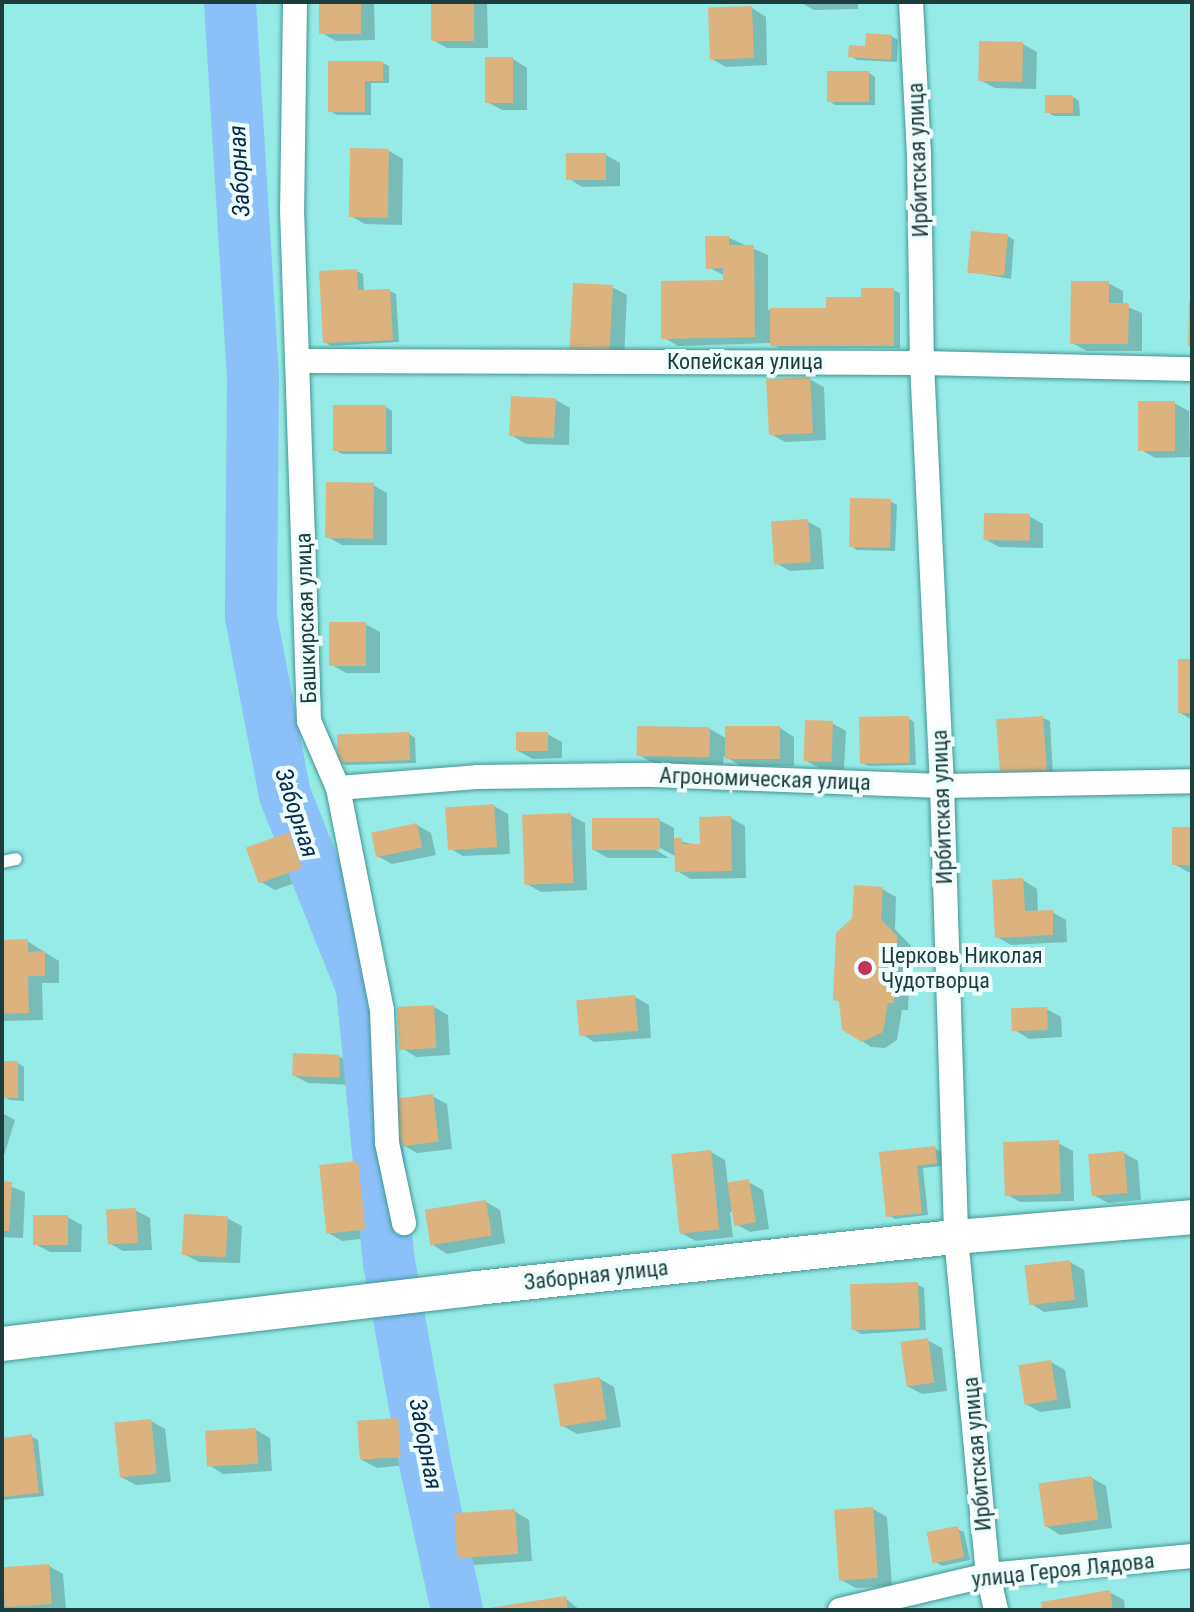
<!DOCTYPE html>
<meta charset="utf-8">
<style>
body{margin:0}
#map{position:relative;width:1194px;height:1612px;overflow:hidden;background:#97ebe7;font-family:"Roboto Condensed",sans-serif}
div>[style]{position:absolute}
[style*='--x']{left:calc(var(--x)*1px);top:calc(var(--y)*1px);width:calc(var(--w)*1px);rotate:calc(var(--a)*1deg)}
.shadow>*{inset:0;background:#0003}
.river>*{height:52px;margin:-26px;padding:0 26px;transform-origin:26px;border-radius:26px;background:#8bc0f9}
.building>*{inset:0;background:#dcb27f;transform-origin:0 0}
.roads{filter:drop-shadow(0 0 2px #3f9692) drop-shadow(0 0 2px #3f9692)}
.lane>*{height:12px;margin:-6px;padding:0 6px;transform-origin:6px;border-radius:6px;background:#fff}
.street>*{height:24px;margin:-12px;padding:0 12px;transform-origin:12px;border-radius:12px;background:#fff}
.secondary>*{height:34px;margin:-17px;padding:0 17px;transform-origin:17px;border-radius:17px;background:#fff}
.dots>*{width:22px;height:22px;translate:-50% -50%;box-sizing:border-box;border:4px solid #effefd;border-radius:50%}
span{translate:-50% -50%;white-space:nowrap;text-align:center;line-height:1.15;-webkit-text-stroke:8px #effefd;paint-order:stroke}
.street-label{font-size:22px;color:#1b3e3d}
.poi-label{font-size:22px;color:#1b3e3d}
.left{translate:0 -50%;text-align:left}
.water-label{font-size:24px;color:#042b4f;font-style:italic}
.frame{position:absolute;inset:0;border:4px solid #1b3e3d;pointer-events:none}
</style>
<div id="map">
<div class="shadow">
<i style="clip-path:polygon(321px 2px,374px 2px,375px 40px,336px 41px,322px 33px)"></i>
<i style="clip-path:polygon(433px 2px,487px 2px,488px 48px,447px 48px,433px 40px)"></i>
<i style="clip-path:polygon(800px 2px,858px 2px,858px 9px,814px 10px)"></i>
<i style="clip-path:polygon(752px 8px,766px 17px,767px 65px,726px 67px,712px 59px)"></i>
<i style="clip-path:polygon(891px 36px,898px 40px,897px 62px,857px 60px,850px 56px)"></i>
<i style="clip-path:polygon(1023px 44px,1037px 52px,1036px 89px,995px 88px,980px 80px)"></i>
<i style="clip-path:polygon(513px 59px,527px 68px,527px 110px,502px 110px,487px 102px)"></i>
<i style="clip-path:polygon(383px 63px,389px 66px,389px 83px,371px 83px,371px 115px,337px 115px,330px 111px)"></i>
<i style="clip-path:polygon(869px 73px,875px 77px,875px 105px,835px 105px,829px 101px)"></i>
<i style="clip-path:polygon(1073px 97px,1079px 101px,1080px 116px,1054px 116px,1047px 112px)"></i>
<i style="clip-path:polygon(389px 151px,403px 159px,402px 225px,365px 224px,351px 216px)"></i>
<i style="clip-path:polygon(606px 155px,620px 163px,620px 186px,582px 187px,568px 178px)"></i>
<i style="clip-path:polygon(1008px 236px,1014px 240px,1011px 279px,970px 272px)"></i>
<i style="clip-path:polygon(729px 238px,768px 255px,768px 310px,828px 310px,893px 290px,900px 293px,900px 348px,779px 348px,769px 343px,678px 346px,663px 337px,725px 282px,725px 276px,708px 267px)"></i>
<i style="clip-path:polygon(356px 271px,363px 274px,364px 292px,390px 291px,396px 294px,399px 342px,331px 346px,325px 342px)"></i>
<i style="clip-path:polygon(1108px 283px,1123px 291px,1123px 305px,1142px 313px,1142px 351px,1087px 351px,1072px 343px)"></i>
<i style="clip-path:polygon(612px 287px,627px 295px,624px 358px,586px 356px,572px 348px)"></i>
<i style="clip-path:polygon(809px 379px,824px 387px,826px 440px,785px 442px,771px 434px)"></i>
<i style="clip-path:polygon(556px 400px,570px 408px,569px 445px,526px 444px,511px 435px)"></i>
<i style="clip-path:polygon(1174px 403px,1189px 411px,1190px 457px,1155px 458px,1140px 449px)"></i>
<i style="clip-path:polygon(386px 407px,392px 411px,392px 454px,342px 454px,335px 450px)"></i>
<i style="clip-path:polygon(373px 485px,387px 493px,387px 545px,342px 545px,328px 537px)"></i>
<i style="clip-path:polygon(890px 501px,897px 505px,895px 551px,857px 550px,851px 546px)"></i>
<i style="clip-path:polygon(1029px 516px,1043px 524px,1043px 548px,999px 547px,985px 539px)"></i>
<i style="clip-path:polygon(807px 521px,821px 529px,824px 569px,790px 571px,776px 563px)"></i>
<i style="clip-path:polygon(365px 624px,380px 632px,380px 673px,346px 673px,332px 665px)"></i>
<i style="clip-path:polygon(1192px 661px,1192px 720px,1179px 712px)"></i>
<i style="clip-path:polygon(908px 718px,914px 722px,916px 765px,869px 766px,862px 763px)"></i>
<i style="clip-path:polygon(1043px 718px,1050px 721px,1053px 776px,1009px 779px)"></i>
<i style="clip-path:polygon(832px 723px,846px 731px,844px 769px,819px 768px,805px 760px)"></i>
<i style="clip-path:polygon(780px 728px,794px 737px,794px 766px,741px 766px,724px 756px,723px 764px,653px 763px,639px 755px,710px 729px,727px 739px)"></i>
<i style="clip-path:polygon(409px 734px,415px 738px,416px 763px,346px 765px,340px 762px)"></i>
<i style="clip-path:polygon(547px 734px,562px 742px,562px 758px,533px 759px,518px 751px)"></i>
<i style="clip-path:polygon(494px 806px,508px 814px,510px 854px,463px 856px,449px 848px)"></i>
<i style="clip-path:polygon(570px 815px,585px 823px,587px 890px,541px 892px,527px 884px)"></i>
<i style="clip-path:polygon(731px 818px,745px 826px,746px 878px,691px 879px,677px 871px,677px 857px,653px 844px,651px 847px,669px 858px,608px 858px,594px 850px,659px 820px,674px 828px,674px 840px,702px 846px)"></i>
<i style="clip-path:polygon(417px 825px,431px 833px,436px 855px,392px 864px,377px 856px)"></i>
<i style="clip-path:polygon(1192px 829px,1192px 872px,1188px 872px,1174px 864px)"></i>
<i style="clip-path:polygon(289px 834px,303px 843px,315px 876px,275px 890px,261px 882px)"></i>
<i style="clip-path:polygon(1023px 880px,1037px 889px,1038px 912px,1052px 912px,1066px 920px,1067px 942px,1011px 945px,997px 937px)"></i>
<i style="clip-path:polygon(882px 889px,896px 897px,895px 929px,911px 946px,908px 1010px,902px 1010px,897px 1040px,885px 1048px,871px 1047px,844px 1029px,842px 1003px,835px 999px)"></i>
<i style="clip-path:polygon(27px 941px,59px 961px,59px 983px,42px 983px,43px 1020px,4px 1021px,2px 942px)"></i>
<i style="clip-path:polygon(635px 997px,649px 1005px,651px 1038px,594px 1042px,580px 1033px)"></i>
<i style="clip-path:polygon(434px 1007px,448px 1015px,450px 1055px,416px 1057px,402px 1048px)"></i>
<i style="clip-path:polygon(1047px 1009px,1061px 1017px,1062px 1037px,1029px 1039px,1015px 1030px)"></i>
<i style="clip-path:polygon(340px 1057px,354px 1065px,353px 1085px,308px 1083px,293px 1075px)"></i>
<i style="clip-path:polygon(18px 1063px,24px 1067px,24px 1101px,10px 1100px,4px 1097px)"></i>
<i style="clip-path:polygon(432px 1096px,447px 1104px,452px 1149px,417px 1153px,403px 1145px)"></i>
<i style="clip-path:polygon(2px 1113px,15px 1120px,2px 1162px)"></i>
<i style="clip-path:polygon(1058px 1143px,1073px 1151px,1074px 1201px,1020px 1202px,1006px 1194px)"></i>
<i style="clip-path:polygon(935px 1148px,941px 1152px,943px 1166px,923px 1168px,928px 1215px,895px 1219px,888px 1215px,881px 1154px)"></i>
<i style="clip-path:polygon(711px 1152px,725px 1160px,728px 1185px,748px 1182px,763px 1190px,769px 1229px,750px 1232px,736px 1224px,734px 1211px,730px 1212px,733px 1237px,696px 1241px,681px 1233px)"></i>
<i style="clip-path:polygon(1124px 1153px,1138px 1161px,1141px 1200px,1108px 1203px,1093px 1195px)"></i>
<i style="clip-path:polygon(357px 1163px,372px 1172px,378px 1237px,342px 1241px,327px 1232px)"></i>
<i style="clip-path:polygon(2px 1183px,25px 1192px,23px 1238px,2px 1237px)"></i>
<i style="clip-path:polygon(486px 1202px,500px 1210px,505px 1243px,447px 1254px,433px 1245px)"></i>
<i style="clip-path:polygon(135px 1210px,150px 1218px,152px 1250px,123px 1251px,109px 1243px)"></i>
<i style="clip-path:polygon(67px 1217px,82px 1225px,81px 1252px,50px 1252px,35px 1244px)"></i>
<i style="clip-path:polygon(227px 1218px,242px 1226px,240px 1263px,199px 1262px,184px 1254px)"></i>
<i style="clip-path:polygon(1070px 1262px,1084px 1270px,1088px 1307px,1044px 1312px,1030px 1303px)"></i>
<i style="clip-path:polygon(917px 1284px,924px 1288px,926px 1330px,861px 1334px,855px 1330px)"></i>
<i style="clip-path:polygon(927px 1340px,942px 1348px,947px 1391px,922px 1394px,907px 1386px)"></i>
<i style="clip-path:polygon(1051px 1362px,1065px 1370px,1071px 1408px,1040px 1412px,1026px 1404px)"></i>
<i style="clip-path:polygon(600px 1379px,614px 1387px,621px 1427px,577px 1434px,563px 1426px)"></i>
<i style="clip-path:polygon(397px 1420px,411px 1428px,415px 1464px,377px 1468px,362px 1460px)"></i>
<i style="clip-path:polygon(151px 1421px,165px 1429px,171px 1482px,136px 1485px,121px 1477px)"></i>
<i style="clip-path:polygon(256px 1430px,270px 1438px,272px 1471px,223px 1474px,209px 1465px)"></i>
<i style="clip-path:polygon(32px 1437px,38px 1440px,44px 1496px,2px 1500px,2px 1440px)"></i>
<i style="clip-path:polygon(1092px 1478px,1106px 1486px,1112px 1528px,1060px 1535px,1046px 1526px)"></i>
<i style="clip-path:polygon(873px 1509px,887px 1517px,892px 1586px,856px 1588px,841px 1580px)"></i>
<i style="clip-path:polygon(514px 1511px,529px 1520px,532px 1561px,474px 1565px,459px 1557px)"></i>
<i style="clip-path:polygon(957px 1529px,964px 1532px,970px 1560px,942px 1566px,936px 1562px)"></i>
<i style="clip-path:polygon(49px 1566px,63px 1574px,66px 1610px,2px 1610px,2px 1569px)"></i>
<i style="clip-path:polygon(1109px 1592px,1124px 1600px,1125px 1610px,1044px 1610px)"></i>
<i style="clip-path:polygon(565px 1598px,580px 1610px,491px 1610px)"></i>
</div>
<div class="river">
<i style="--x:230;--y:2;--w:377;--a:86.5"></i>
<i style="--x:253;--y:378;--w:239;--a:90.5"></i>
<i style="--x:251;--y:617;--w:181;--a:79.2"></i>
<i style="--x:285;--y:795;--w:208;--a:68.2"></i>
<i style="--x:362;--y:988;--w:275;--a:84.4"></i>
<i style="--x:389;--y:1262;--w:204;--a:79.8"></i>
<i style="--x:425;--y:1463;--w:150;--a:77.7"></i>
</div>
<div class="building">
<i style="left:319px;top:2px;width:42px;height:32px"></i>
<i style="left:431px;top:2px;width:43px;height:39px"></i>
<i style="left:752px;top:6px;width:52px;height:44px;rotate:88deg"></i>
<i style="clip-path:polygon(866px 33px,892px 35px,891px 60px,848px 57px,849px 45px,865px 46px)"></i>
<i style="left:979px;top:41px;width:44px;height:40px;rotate:1deg"></i>
<i style="left:485px;top:57px;width:28px;height:46px"></i>
<i style="clip-path:polygon(328px 61px,383px 61px,383px 81px,365px 81px,365px 112px,328px 112px)"></i>
<i style="left:827px;top:71px;width:42px;height:31px"></i>
<i style="left:1045px;top:95px;width:28px;height:18px"></i>
<i style="left:350px;top:148px;width:39px;height:69px;rotate:1deg"></i>
<i style="left:566px;top:153px;width:40px;height:27px"></i>
<i style="left:971px;top:231px;width:37px;height:42px;rotate:5deg"></i>
<i style="clip-path:polygon(705px 236px,729px 236px,729px 245px,754px 245px,755px 337px,661px 339px,661px 281px,723px 280px,723px 268px,706px 269px)"></i>
<i style="clip-path:polygon(357px 269px,358px 290px,390px 289px,393px 340px,323px 343px,319px 271px)"></i>
<i style="clip-path:polygon(1071px 281px,1109px 281px,1109px 303px,1129px 303px,1128px 344px,1070px 344px)"></i>
<i style="left:573px;top:283px;width:40px;height:66px;rotate:3deg"></i>
<i style="clip-path:polygon(861px 288px,894px 288px,894px 346px,770px 346px,770px 308px,826px 308px,826px 297px,861px 297px)"></i>
<i style="clip-path:polygon(1189px 301px,1192px 301px,1192px 346px,1188px 346px)"></i>
<i style="left:810px;top:377px;width:56px;height:44px;rotate:87deg"></i>
<i style="left:511px;top:396px;width:45px;height:40px;rotate:3deg"></i>
<i style="left:1138px;top:401px;width:37px;height:50px"></i>
<i style="left:386px;top:405px;width:46px;height:53px;rotate:90deg"></i>
<i style="left:326px;top:482px;width:48px;height:56px;rotate:1deg"></i>
<i style="left:850px;top:498px;width:41px;height:49px;rotate:1deg"></i>
<i style="left:984px;top:513px;width:46px;height:27px;rotate:1deg"></i>
<i style="left:808px;top:519px;width:43px;height:37px;rotate:86deg"></i>
<i style="left:329px;top:622px;width:37px;height:44px"></i>
<i style="left:1178px;top:659px;width:14px;height:54px"></i>
<i style="left:909px;top:716px;width:47px;height:50px;rotate:89deg"></i>
<i style="left:1043px;top:716px;width:57px;height:47px;rotate:86deg"></i>
<i style="left:805px;top:720px;width:28px;height:41px;rotate:2deg"></i>
<i style="left:637px;top:726px;width:73px;height:30px;rotate:1deg"></i>
<i style="left:725px;top:726px;width:55px;height:33px"></i>
<i style="left:409px;top:732px;width:28px;height:72px;rotate:88deg"></i>
<i style="left:548px;top:732px;width:19px;height:32px;rotate:90deg"></i>
<i style="left:494px;top:804px;width:43px;height:49px;rotate:86deg"></i>
<i style="left:571px;top:813px;width:70px;height:49px;rotate:88deg"></i>
<i style="clip-path:polygon(731px 816px,732px 871px,675px 872px,674px 838px,682px 838px,682px 844px,700px 844px,699px 817px)"></i>
<i style="left:660px;top:818px;width:32px;height:68px;rotate:90deg"></i>
<i style="left:417px;top:823px;width:25px;height:47px;rotate:78deg"></i>
<i style="left:1172px;top:827px;width:20px;height:38px"></i>
<i style="left:289px;top:832px;width:38px;height:46px;rotate:70deg"></i>
<i style="clip-path:polygon(1023px 878px,1025px 911px,1053px 910px,1053px 935px,995px 938px,992px 880px)"></i>
<i style="clip-path:polygon(854px 885px,883px 887px,881px 919px,897px 936px,894px 1003px,888px 1003px,883px 1032px,862px 1042px,842px 1030px,839px 1001px,833px 1000px,836px 933px,852px 918px)"></i>
<i style="clip-path:polygon(28px 939px,28px 952px,45px 951px,45px 976px,28px 976px,29px 1013px,2px 1014px,2px 940px)"></i>
<i style="left:635px;top:995px;width:36px;height:59px;rotate:85deg"></i>
<i style="left:434px;top:1005px;width:43px;height:37px;rotate:87deg"></i>
<i style="left:1047px;top:1007px;width:23px;height:36px;rotate:88deg"></i>
<i style="left:293px;top:1053px;width:47px;height:23px;rotate:2deg"></i>
<i style="left:2px;top:1061px;width:16px;height:37px"></i>
<i style="left:433px;top:1094px;width:48px;height:38px;rotate:83deg"></i>
<i style="left:1059px;top:1140px;width:54px;height:56px;rotate:88deg"></i>
<i style="clip-path:polygon(935px 1146px,937px 1163px,917px 1166px,922px 1213px,886px 1217px,879px 1152px)"></i>
<i style="left:711px;top:1150px;width:80px;height:40px;rotate:84deg"></i>
<i style="left:1124px;top:1151px;width:42px;height:36px;rotate:85deg"></i>
<i style="left:358px;top:1161px;width:69px;height:39px;rotate:84deg"></i>
<i style="left:749px;top:1179px;width:44px;height:22px;rotate:81deg"></i>
<i style="clip-path:polygon(2px 1181px,12px 1182px,9px 1231px,2px 1231px)"></i>
<i style="left:486px;top:1200px;width:36px;height:62px;rotate:81deg"></i>
<i style="left:136px;top:1208px;width:35px;height:30px;rotate:87deg"></i>
<i style="left:184px;top:1214px;width:44px;height:41px;rotate:3deg"></i>
<i style="left:33px;top:1215px;width:35px;height:30px"></i>
<i style="left:1070px;top:1260px;width:40px;height:46px;rotate:83deg"></i>
<i style="left:918px;top:1282px;width:46px;height:68px;rotate:88deg"></i>
<i style="left:928px;top:1338px;width:45px;height:28px;rotate:82deg"></i>
<i style="left:1051px;top:1360px;width:40px;height:33px;rotate:81deg"></i>
<i style="left:600px;top:1377px;width:43px;height:47px;rotate:81deg"></i>
<i style="left:398px;top:1418px;width:39px;height:41px;rotate:86deg"></i>
<i style="left:151px;top:1419px;width:55px;height:37px;rotate:84deg"></i>
<i style="left:256px;top:1428px;width:36px;height:51px;rotate:87deg"></i>
<i style="clip-path:polygon(32px 1434px,39px 1493px,2px 1497px,2px 1438px)"></i>
<i style="left:1092px;top:1476px;width:44px;height:54px;rotate:82deg"></i>
<i style="left:873px;top:1507px;width:71px;height:39px;rotate:86deg"></i>
<i style="left:515px;top:1509px;width:45px;height:61px;rotate:86deg"></i>
<i style="left:958px;top:1526px;width:32px;height:32px;rotate:79deg"></i>
<i style="left:49px;top:1564px;width:40px;height:47px;rotate:86deg"></i>
<i style="clip-path:polygon(1110px 1590px,1113px 1610px,1042px 1610px,1041px 1602px)"></i>
<i style="clip-path:polygon(566px 1596px,568px 1610px,489px 1610px,489px 1608px)"></i>
</div>
<div class="roads">
<div class="lane">
<i style="--x:2;--y:862;--w:14;--a:-12"></i>
</div>
<div class="street">
<i style="--x:295;--y:2;--w:207;--a:90.8"></i>
<i style="--x:292;--y:209;--w:512;--a:88.1"></i>
<i style="--x:309;--y:721;--w:73;--a:66.6"></i>
<i style="--x:338;--y:788;--w:226;--a:78.8"></i>
<i style="--x:382;--y:1010;--w:133;--a:87.8"></i>
<i style="--x:387;--y:1143;--w:82;--a:78"></i>
<i style="--x:911;--y:2;--w:152;--a:87"></i>
<i style="--x:919;--y:154;--w:209;--a:89.2"></i>
<i style="--x:922;--y:363;--w:423;--a:87.3"></i>
<i style="--x:942;--y:786;--w:451;--a:88.2"></i>
<i style="--x:956;--y:1237;--w:340;--a:84.6"></i>
<i style="--x:988;--y:1575;--w:36;--a:77"></i>
<i style="--x:298;--y:361;--w:624;--a:0.18"></i>
<i style="--x:922;--y:363;--w:270;--a:1.3"></i>
<i style="--x:338;--y:788;--w:139;--a:-4.5"></i>
<i style="--x:477;--y:777;--w:176;--a:-0.7"></i>
<i style="--x:653;--y:775;--w:289;--a:2.2"></i>
<i style="--x:942;--y:786;--w:250;--a:-1.1"></i>
<i style="--x:840;--y:1610;--w:152;--a:-13.3"></i>
<i style="--x:988;--y:1575;--w:205;--a:-5.3"></i>
</div>
<div class="secondary">
<i style="--x:2;--y:1344;--w:478;--a:-6.7"></i>
<i style="--x:477;--y:1288;--w:482;--a:-6.1"></i>
<i style="--x:956;--y:1237;--w:237;--a:-4.8"></i>
</div>
</div>
<div class="dots">
<i style="left:865px;top:968px;background:#c43457"></i>
</div>
<div class="street-label">
<span style="left:918px;top:160px;rotate:-92deg">Ирбитская улица</span>
<span style="left:745px;top:362px">Копейская улица</span>
<span style="left:306px;top:618px;rotate:-92deg">Башкирская улица</span>
<span style="left:765px;top:779px;rotate:2deg">Агрономическая улица</span>
<span style="left:942px;top:807px;rotate:-92deg">Ирбитская улица</span>
<span style="left:596px;top:1275px;rotate:-6deg">Заборная улица</span>
<span style="left:977px;top:1454px;rotate:-95deg">Ирбитская улица</span>
<span style="left:1063px;top:1570px;rotate:-6deg">улица Героя Лядова</span>
</div>
<div class="poi-label">
<span class="left" style="left:881px;top:968px">Церковь Николая<br>Чудотворца</span>
</div>
<div class="water-label">
<span style="left:240px;top:171px;rotate:-93deg">Заборная</span>
<span style="left:296px;top:813px;rotate:72deg">Заборная</span>
<span style="left:425px;top:1444px;rotate:79deg">Заборная</span>
</div>
<div class="frame"></div>
</div>
